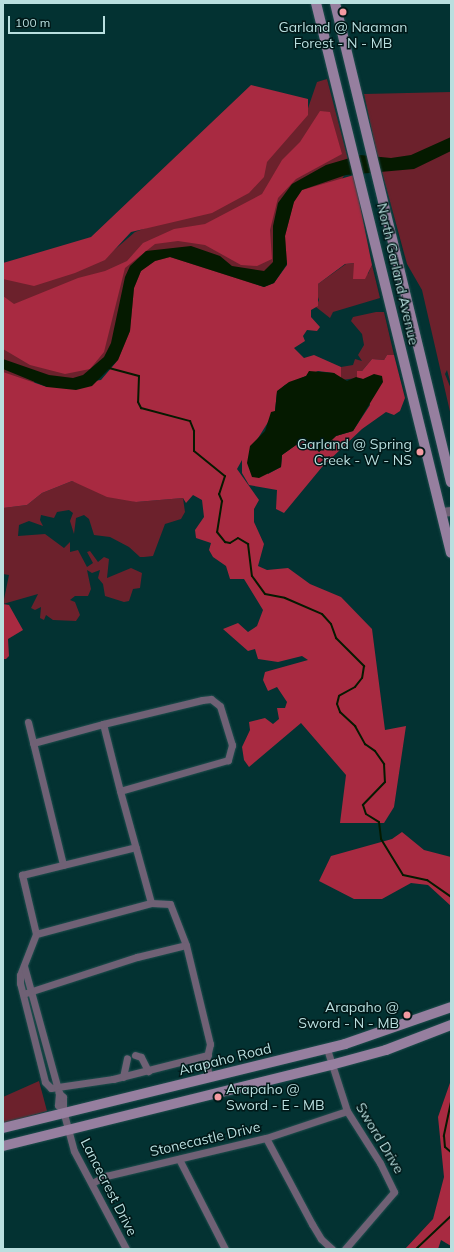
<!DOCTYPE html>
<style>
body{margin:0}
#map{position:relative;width:454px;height:1252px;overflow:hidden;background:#033232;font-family:Mulish,sans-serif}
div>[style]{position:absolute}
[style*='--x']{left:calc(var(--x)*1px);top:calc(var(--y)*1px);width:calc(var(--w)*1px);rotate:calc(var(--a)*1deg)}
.green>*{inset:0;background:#6c212c}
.forest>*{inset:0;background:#a82a41}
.water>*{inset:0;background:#051a00}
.stream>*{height:2px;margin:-1px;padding:0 1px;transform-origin:1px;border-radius:1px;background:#051a00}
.roads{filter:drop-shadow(0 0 1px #204e4e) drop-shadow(0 0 1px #204e4e)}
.minor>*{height:7px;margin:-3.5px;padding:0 3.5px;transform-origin:3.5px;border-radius:3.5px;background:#6f6175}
.tertiary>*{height:9px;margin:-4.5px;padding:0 4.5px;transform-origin:4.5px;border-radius:4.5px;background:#6f6175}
.secondary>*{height:10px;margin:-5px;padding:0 5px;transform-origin:5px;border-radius:5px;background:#967f9f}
.dots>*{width:11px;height:11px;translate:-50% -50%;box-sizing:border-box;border:2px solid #001818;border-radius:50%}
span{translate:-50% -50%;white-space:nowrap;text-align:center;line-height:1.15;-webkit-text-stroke:3px #001818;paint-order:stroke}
.poi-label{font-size:14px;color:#b9dfdf}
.right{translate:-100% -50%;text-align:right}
.left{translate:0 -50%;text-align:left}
.street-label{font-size:14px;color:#b9dfdf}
.frame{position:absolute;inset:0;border:4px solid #b9dfdf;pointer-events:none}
.scale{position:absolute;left:8px;top:16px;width:97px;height:18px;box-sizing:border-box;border:2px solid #b9dfdf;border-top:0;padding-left:5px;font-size:12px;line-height:14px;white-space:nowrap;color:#b9dfdf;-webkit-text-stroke:3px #001818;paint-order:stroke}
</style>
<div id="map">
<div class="green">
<i style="clip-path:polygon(327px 79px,350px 167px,280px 270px,107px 367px,74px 380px,32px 373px,57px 476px,3px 486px,3px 277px,105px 258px,135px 232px,173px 218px,264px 161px,306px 114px,317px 82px)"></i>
<i style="clip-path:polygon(451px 92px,451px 385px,447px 370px,445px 374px,451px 389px,451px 416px,422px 290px,407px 264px,376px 150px,364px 94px)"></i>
<i style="clip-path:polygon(354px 263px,368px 274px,372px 265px,380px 298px,333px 312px,330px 318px,316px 307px,319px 300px,316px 291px,318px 284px,346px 264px)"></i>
<i style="clip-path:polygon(376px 312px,384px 312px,394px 355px,387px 355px,384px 360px,372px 359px,362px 371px,357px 371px,357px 378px,341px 380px,341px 367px,353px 365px,355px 359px,362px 361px,358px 355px,364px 345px,362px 334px,351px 321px,353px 317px)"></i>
<i style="clip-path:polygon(72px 481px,136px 502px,183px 498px,185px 512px,181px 519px,165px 524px,153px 556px,144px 557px,140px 557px,129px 547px,110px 537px,94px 535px,89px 519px,84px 515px,76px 518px,74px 534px,70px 521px,73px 513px,69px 510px,57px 512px,54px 518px,41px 515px,40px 520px,43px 526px,29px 521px,19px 525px,18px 536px,45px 534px,64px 548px,70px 542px,70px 552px,78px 550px,87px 567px,93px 563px,87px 552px,90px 551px,98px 562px,104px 557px,109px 559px,107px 578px,131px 568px,142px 573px,140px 588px,133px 589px,129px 601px,124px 602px,105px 596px,103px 584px,98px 578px,100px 570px,92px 573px,87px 570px,91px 589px,88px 596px,75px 596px,70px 600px,75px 602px,80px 615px,76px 621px,53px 620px,46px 615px,44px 620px,40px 618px,41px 607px,35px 610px,31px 608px,38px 594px,3px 604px,9px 575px,3px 574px,3px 508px,27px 505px,42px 493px)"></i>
<i style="clip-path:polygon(39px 1081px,47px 1111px,3px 1124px,3px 1097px)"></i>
</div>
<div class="forest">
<i style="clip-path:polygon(251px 85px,308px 99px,308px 115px,267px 162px,264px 177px,249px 193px,212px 213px,131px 232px,105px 260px,75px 273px,34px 286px,3px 279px,3px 263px,91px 237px)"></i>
<i style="clip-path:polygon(320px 111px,330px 112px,342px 154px,296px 179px,278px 198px,270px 230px,272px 259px,257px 266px,241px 265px,205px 245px,178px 241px,155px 244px,125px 268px,104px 352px,90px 369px,65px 374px,30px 365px,3px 349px,3px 296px,14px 304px,78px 278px,105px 271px,127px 261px,143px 243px,174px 229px,205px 224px,262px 194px,282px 160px,300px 142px)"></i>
<i style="clip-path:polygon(354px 175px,372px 265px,365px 279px,353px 279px,354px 263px,345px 264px,318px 284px,318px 306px,311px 310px,311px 317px,320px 327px,317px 331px,307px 330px,303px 336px,305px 341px,294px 348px,304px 358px,314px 355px,341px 367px,341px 380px,334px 373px,318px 371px,285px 385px,277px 392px,275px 411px,255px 443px,268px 474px,281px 467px,282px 455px,303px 440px,312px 443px,319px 452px,336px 436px,353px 431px,370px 405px,363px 379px,357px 378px,357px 371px,362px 371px,372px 359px,384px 360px,387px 355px,394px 355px,405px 398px,400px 411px,394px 415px,386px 412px,362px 429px,322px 467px,284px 513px,276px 509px,277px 490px,249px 485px,242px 473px,242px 460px,237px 469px,259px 500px,254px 509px,254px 522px,264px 544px,258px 566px,267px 570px,288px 568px,310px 584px,341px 597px,372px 629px,385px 730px,406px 726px,394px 807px,384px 823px,340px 823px,346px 775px,301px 723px,249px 767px,244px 760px,242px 747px,250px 730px,249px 722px,265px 718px,273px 724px,279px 719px,277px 708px,285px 708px,287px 702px,277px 687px,268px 691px,263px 680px,265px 672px,308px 660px,302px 656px,278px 662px,258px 659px,255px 649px,248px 651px,223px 629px,238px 623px,248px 632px,257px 626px,263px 610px,244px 579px,230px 579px,226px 566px,213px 557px,209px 550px,211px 543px,196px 538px,195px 530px,204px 517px,202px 500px,193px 495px,186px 503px,183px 498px,136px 502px,107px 497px,72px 481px,42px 493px,27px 505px,3px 508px,3px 372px,47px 387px,101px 380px,118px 360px,130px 331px,134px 288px,141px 271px,155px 261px,170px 257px,264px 287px,274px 283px,287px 265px,285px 236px,294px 201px,302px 190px)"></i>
<i style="clip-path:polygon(3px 604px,9px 605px,23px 630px,8px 639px,9px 656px,6px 659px,3px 659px)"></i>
<i style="clip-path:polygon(402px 832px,424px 850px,451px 857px,451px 906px,428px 885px,411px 883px,382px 899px,354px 899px,319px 881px,331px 856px,392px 839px)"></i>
<i style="clip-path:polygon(451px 1080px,451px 1246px,441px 1240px,438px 1249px,405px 1249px,433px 1219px,444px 1177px,438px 1117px)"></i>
</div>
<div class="water">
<i style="clip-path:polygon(451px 137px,451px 151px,414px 169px,346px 175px,302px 190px,294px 202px,285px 236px,287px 264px,274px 283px,264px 287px,170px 257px,155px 261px,141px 271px,134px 288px,130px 331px,118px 360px,92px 386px,76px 390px,47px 387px,3px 369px,3px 359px,49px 375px,73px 378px,83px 375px,104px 357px,111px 343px,125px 277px,130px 266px,146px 251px,191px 246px,220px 256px,232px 266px,264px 271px,273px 262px,273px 226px,278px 203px,292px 184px,326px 165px,360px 155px,391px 158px,411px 155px)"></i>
<i style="clip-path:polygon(309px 371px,334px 373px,347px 381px,356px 377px,363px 379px,374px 374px,382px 376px,383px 382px,353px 431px,336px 436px,319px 452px,312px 443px,303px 440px,282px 455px,281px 467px,259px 478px,252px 477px,247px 463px,250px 446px,265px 431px,271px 412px,275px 411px,277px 391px,289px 382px,306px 376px)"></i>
</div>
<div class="stream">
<i style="--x:109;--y:368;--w:31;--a:15"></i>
<i style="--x:139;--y:376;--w:26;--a:92"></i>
<i style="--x:138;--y:402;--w:7;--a:63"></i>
<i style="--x:141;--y:408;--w:51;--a:14.9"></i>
<i style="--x:190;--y:421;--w:11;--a:68"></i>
<i style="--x:194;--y:431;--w:20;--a:90"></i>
<i style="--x:194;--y:451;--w:40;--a:39"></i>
<i style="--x:225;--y:476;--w:19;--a:108"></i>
<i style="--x:219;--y:494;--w:8;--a:67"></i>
<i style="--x:222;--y:501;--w:31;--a:99"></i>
<i style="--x:217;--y:532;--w:13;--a:51"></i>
<i style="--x:225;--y:542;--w:5;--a:11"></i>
<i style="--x:230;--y:543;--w:9;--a:-32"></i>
<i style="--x:238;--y:538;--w:12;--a:31"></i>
<i style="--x:248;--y:544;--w:32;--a:83"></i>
<i style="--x:252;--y:576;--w:22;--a:54"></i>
<i style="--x:265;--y:594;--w:20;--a:11"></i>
<i style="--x:285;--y:598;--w:40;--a:23.4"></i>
<i style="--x:322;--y:614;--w:13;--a:48"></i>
<i style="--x:331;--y:624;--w:15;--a:70"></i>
<i style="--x:336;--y:638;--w:40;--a:45"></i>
<i style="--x:364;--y:666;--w:12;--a:99"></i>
<i style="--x:362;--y:678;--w:11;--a:128"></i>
<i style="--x:355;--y:687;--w:18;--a:151"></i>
<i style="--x:339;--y:696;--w:8;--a:104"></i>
<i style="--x:337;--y:704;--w:9;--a:69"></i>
<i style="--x:340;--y:712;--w:21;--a:43"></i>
<i style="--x:355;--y:726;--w:21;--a:61"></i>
<i style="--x:365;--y:744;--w:12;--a:35"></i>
<i style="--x:375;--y:751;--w:16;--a:55"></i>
<i style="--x:384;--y:764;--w:18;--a:87"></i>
<i style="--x:385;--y:782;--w:32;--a:134"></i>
<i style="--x:363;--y:805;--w:9;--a:72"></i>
<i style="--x:366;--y:814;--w:15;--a:32"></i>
<i style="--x:379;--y:822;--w:17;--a:83"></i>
<i style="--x:381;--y:839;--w:42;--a:58.6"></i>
<i style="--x:403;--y:875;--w:25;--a:12"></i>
<i style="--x:427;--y:880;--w:29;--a:35"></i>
<i style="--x:451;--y:1102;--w:35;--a:102"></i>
<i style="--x:444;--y:1136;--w:11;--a:85"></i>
<i style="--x:445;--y:1147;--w:8;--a:40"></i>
<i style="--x:416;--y:1249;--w:48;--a:-43.3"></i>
</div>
<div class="roads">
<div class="minor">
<i style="--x:28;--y:722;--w:147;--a:76.2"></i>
<i style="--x:33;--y:743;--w:73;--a:-15.2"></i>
<i style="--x:120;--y:791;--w:69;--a:-104.2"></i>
<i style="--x:103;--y:724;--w:102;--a:-13.6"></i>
<i style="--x:202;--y:700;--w:9;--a:-6"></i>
<i style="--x:211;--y:699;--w:11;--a:38"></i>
<i style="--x:220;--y:706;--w:41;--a:72.9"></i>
<i style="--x:232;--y:745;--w:16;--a:105"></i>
<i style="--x:228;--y:760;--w:112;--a:164"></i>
<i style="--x:120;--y:791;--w:116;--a:74.5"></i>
<i style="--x:36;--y:934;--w:61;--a:-103.3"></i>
<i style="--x:22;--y:875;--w:117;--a:-13.8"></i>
<i style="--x:186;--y:945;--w:44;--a:-111.3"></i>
<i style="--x:170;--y:904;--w:19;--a:-177"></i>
<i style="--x:151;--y:903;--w:119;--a:164.9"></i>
<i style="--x:36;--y:934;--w:44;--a:111.3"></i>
<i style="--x:20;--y:975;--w:8;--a:90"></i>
<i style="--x:20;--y:983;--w:102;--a:75.8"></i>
<i style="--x:45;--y:1082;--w:8;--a:45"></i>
<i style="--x:51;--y:1088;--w:63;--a:-8.3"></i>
<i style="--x:113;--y:1079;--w:98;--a:-14.2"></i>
<i style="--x:24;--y:966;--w:132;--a:74.6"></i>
<i style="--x:59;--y:1093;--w:12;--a:95"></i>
<i style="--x:58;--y:1105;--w:7;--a:45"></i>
<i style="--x:63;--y:1110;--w:13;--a:-90"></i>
<i style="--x:63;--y:1097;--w:6;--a:-135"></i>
<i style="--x:23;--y:994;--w:120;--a:-18"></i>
<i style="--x:137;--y:957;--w:50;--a:-13.8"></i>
<i style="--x:186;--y:945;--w:102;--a:76.4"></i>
<i style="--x:210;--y:1044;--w:17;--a:103"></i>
<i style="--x:206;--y:1061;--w:16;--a:79"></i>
<i style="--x:327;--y:1049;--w:65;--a:72.1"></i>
<i style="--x:347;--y:1111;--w:62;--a:57.6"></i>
<i style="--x:380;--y:1163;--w:32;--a:64"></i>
<i style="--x:394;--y:1192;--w:75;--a:130.7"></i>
<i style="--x:135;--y:1055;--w:6;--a:18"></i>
<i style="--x:141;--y:1057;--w:16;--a:63"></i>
<i style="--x:123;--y:1077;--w:19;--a:-78"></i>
<i style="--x:64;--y:1114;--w:38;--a:75"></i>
<i style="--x:74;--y:1151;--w:111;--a:62"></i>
<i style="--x:266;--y:1138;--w:98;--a:61.9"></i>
<i style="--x:312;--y:1224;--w:17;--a:59"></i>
<i style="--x:321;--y:1239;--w:15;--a:42"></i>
<i style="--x:179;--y:1159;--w:101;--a:62.9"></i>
<i style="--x:92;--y:1183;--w:16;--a:-27"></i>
<i style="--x:106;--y:1176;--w:164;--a:-13.4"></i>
<i style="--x:266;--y:1138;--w:85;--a:-18.4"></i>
</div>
<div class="tertiary">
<i style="--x:441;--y:512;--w:10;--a:-6"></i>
</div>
<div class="secondary">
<i style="--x:316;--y:3;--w:566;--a:76.21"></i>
<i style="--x:335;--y:3;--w:493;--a:76.4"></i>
<i style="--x:3;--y:1128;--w:352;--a:-13.8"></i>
<i style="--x:345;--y:1044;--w:112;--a:-19.2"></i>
<i style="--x:3;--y:1146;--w:338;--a:-13.9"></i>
<i style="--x:331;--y:1065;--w:57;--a:-15.3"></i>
<i style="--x:386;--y:1050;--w:70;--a:-21"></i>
</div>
</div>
<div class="dots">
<i style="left:343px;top:12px;background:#f49aa1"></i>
<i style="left:420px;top:452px;background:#f49aa1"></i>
<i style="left:407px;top:1015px;background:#f49aa1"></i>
<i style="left:218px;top:1097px;background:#f49aa1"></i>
</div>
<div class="poi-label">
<span style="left:343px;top:35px">Garland @ Naaman<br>Forest - N - MB</span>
<span class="right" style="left:412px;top:452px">Garland @ Spring<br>Creek - W - NS</span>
<span class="right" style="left:399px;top:1015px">Arapaho @<br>Sword - N - MB</span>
<span class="left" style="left:226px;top:1097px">Arapaho @<br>Sword - E - MB</span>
</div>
<div class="street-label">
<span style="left:398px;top:274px;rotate:77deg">North Garland Avenue</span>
<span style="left:225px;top:1059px;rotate:-14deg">Arapaho Road</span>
<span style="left:380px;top:1138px;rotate:59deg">Sword Drive</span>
<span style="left:205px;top:1139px;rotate:-13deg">Stonecastle Drive</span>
<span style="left:109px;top:1187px;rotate:63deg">Lancecrest Drive</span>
</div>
<div class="frame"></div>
<div class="scale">100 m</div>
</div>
